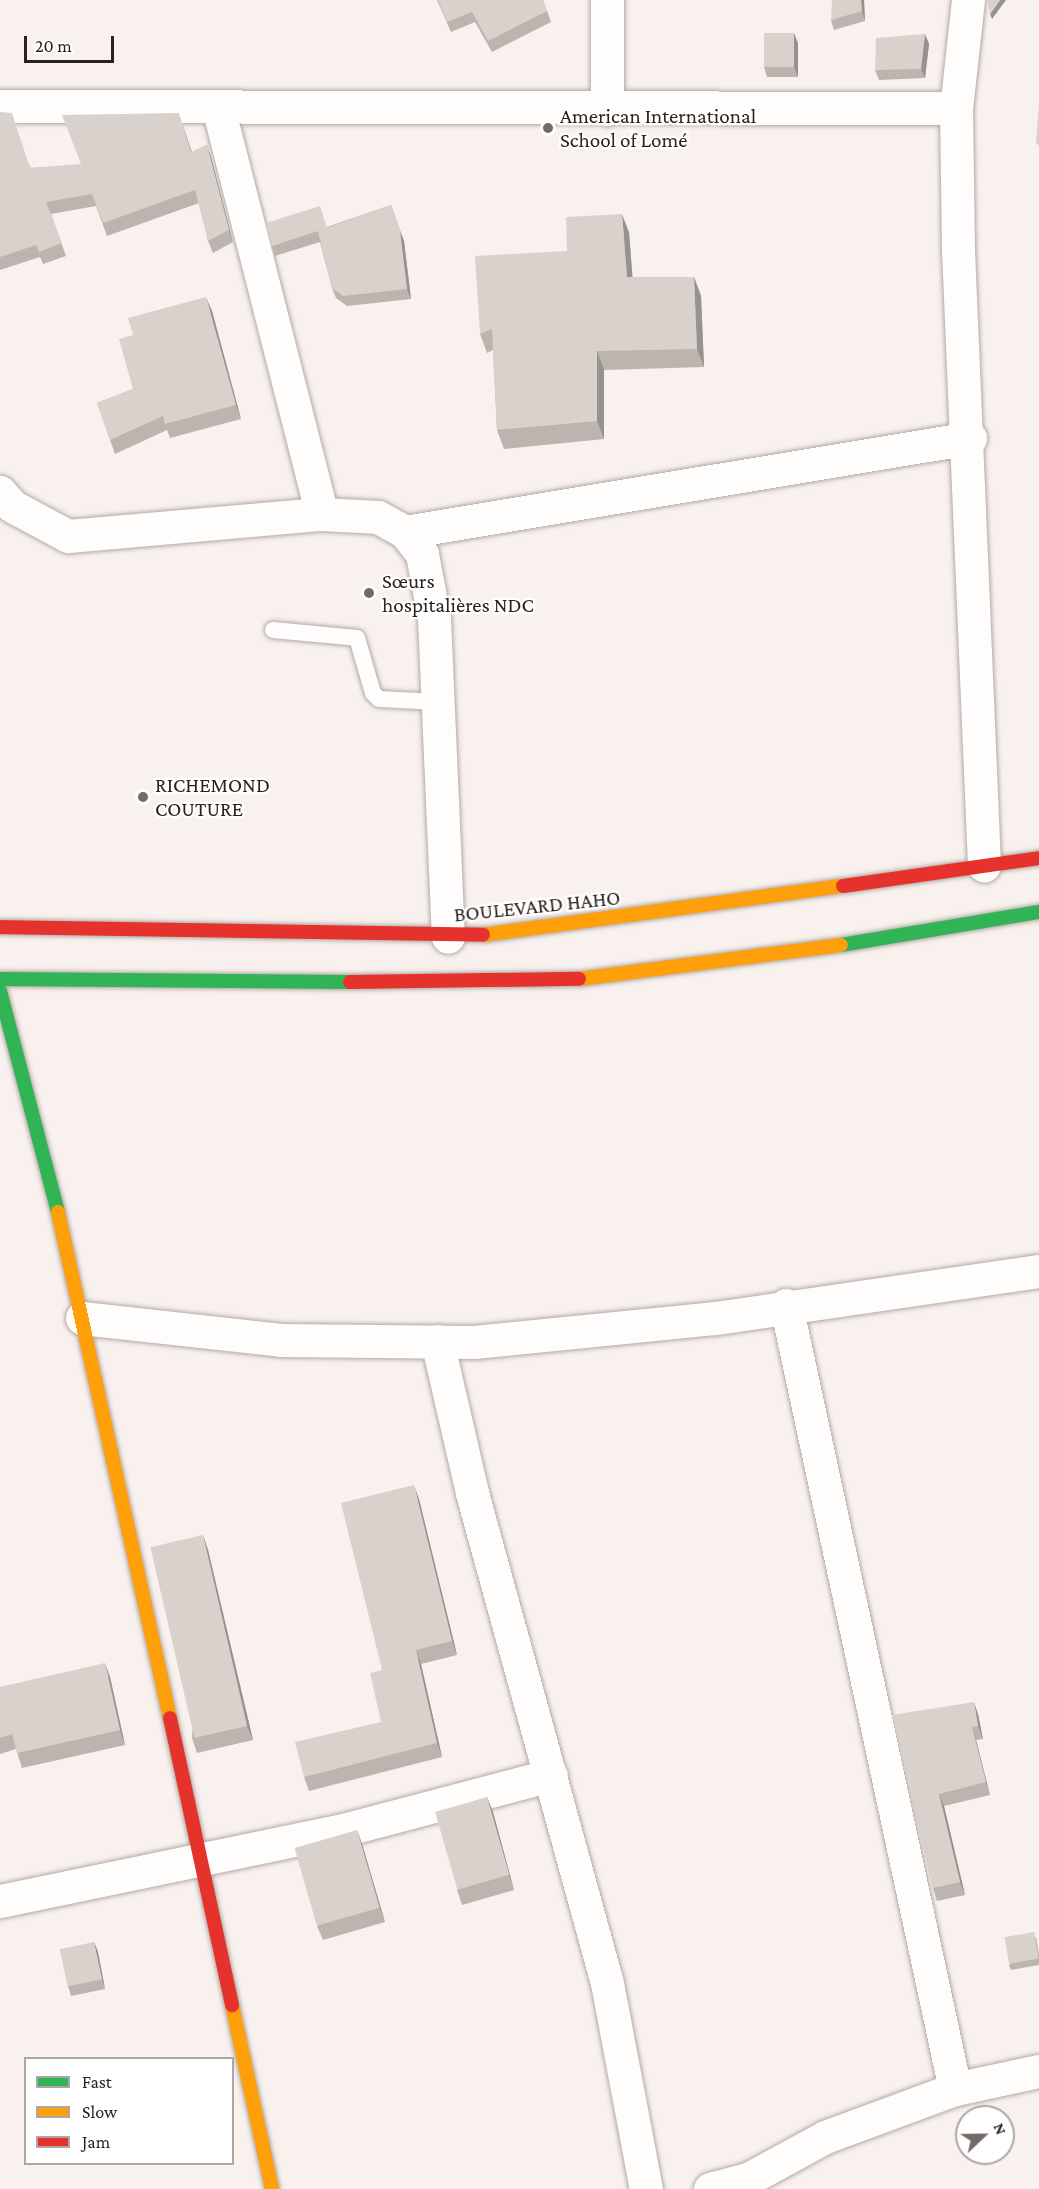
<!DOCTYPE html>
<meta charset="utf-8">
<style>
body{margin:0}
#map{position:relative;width:1039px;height:2189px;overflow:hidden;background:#f9f1ed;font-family:"Crimson Pro",serif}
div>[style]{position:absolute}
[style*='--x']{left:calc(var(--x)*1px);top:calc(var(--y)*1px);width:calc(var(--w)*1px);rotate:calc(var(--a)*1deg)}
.roads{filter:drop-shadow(0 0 2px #b2aaa6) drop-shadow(0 0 2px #b2aaa6)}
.lane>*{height:16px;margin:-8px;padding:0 8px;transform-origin:8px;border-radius:8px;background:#fefdfc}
.street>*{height:33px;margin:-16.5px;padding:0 16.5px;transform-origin:16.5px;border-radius:16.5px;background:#fefdfc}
.fast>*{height:14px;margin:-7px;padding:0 7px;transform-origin:7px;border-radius:7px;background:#30b455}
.slow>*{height:14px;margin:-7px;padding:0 7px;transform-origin:7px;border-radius:7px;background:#ff9f0a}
.jam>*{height:14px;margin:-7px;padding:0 7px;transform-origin:7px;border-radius:7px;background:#e5322d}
.wall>*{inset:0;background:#bbb4af}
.shaded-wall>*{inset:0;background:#98928f}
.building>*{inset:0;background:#d9d1cc;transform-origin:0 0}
.dots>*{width:16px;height:16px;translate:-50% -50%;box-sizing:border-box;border:3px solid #fff;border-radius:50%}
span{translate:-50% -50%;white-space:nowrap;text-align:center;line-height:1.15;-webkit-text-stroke:4.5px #fff;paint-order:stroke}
.poi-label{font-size:21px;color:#2b221d}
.left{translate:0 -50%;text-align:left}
.street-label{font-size:21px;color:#2b221d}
.legend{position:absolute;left:24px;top:2057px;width:210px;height:108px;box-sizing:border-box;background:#fff;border:2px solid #aaa7a5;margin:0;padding:8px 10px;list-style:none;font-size:18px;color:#2b221d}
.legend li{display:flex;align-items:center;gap:12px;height:30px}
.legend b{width:30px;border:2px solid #aaa7a5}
.north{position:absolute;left:955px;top:2105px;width:60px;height:60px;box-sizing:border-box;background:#fff;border:2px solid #aaa7a5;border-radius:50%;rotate:68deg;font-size:16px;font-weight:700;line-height:24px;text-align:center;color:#2b221d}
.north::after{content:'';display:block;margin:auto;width:21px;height:27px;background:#736a66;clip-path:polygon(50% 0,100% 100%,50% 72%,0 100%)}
.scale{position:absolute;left:24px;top:36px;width:90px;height:27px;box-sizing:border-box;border:3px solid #2b221d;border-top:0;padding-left:8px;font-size:18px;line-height:21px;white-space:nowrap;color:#2b221d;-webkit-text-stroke:4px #fff;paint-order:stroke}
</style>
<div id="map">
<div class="roads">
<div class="lane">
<i style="--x:273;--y:630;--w:84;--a:5.4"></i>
<i style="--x:357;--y:638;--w:57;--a:73.8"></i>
<i style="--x:373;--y:693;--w:8;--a:45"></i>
<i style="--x:379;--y:699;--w:60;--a:2.9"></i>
</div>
<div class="street">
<i style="--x:607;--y:0;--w:109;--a:90"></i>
<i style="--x:968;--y:0;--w:109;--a:96.3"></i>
<i style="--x:956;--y:108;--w:142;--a:89.2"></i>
<i style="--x:958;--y:250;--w:616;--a:87.58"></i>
<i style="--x:0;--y:106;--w:956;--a:0.12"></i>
<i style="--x:218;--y:107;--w:420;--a:75.7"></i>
<i style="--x:0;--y:492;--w:18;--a:49"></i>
<i style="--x:12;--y:506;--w:64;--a:28.2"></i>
<i style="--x:68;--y:536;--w:255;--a:-5"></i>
<i style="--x:322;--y:514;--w:56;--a:3.1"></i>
<i style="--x:378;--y:517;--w:31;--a:29"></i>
<i style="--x:405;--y:532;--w:28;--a:52"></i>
<i style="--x:422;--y:554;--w:65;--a:79.4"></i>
<i style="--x:434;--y:618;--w:319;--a:87.5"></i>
<i style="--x:405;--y:532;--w:573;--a:-9.45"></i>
<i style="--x:786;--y:1305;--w:802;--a:77.84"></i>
<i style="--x:82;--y:1318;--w:200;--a:6.3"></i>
<i style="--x:281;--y:1340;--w:193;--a:0.6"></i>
<i style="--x:474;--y:1342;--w:243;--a:-5.7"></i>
<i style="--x:716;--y:1318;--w:326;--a:-8.3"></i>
<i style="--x:437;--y:1341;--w:156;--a:77"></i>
<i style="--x:472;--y:1493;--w:508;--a:74.6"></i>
<i style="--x:607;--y:1983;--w:210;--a:79.3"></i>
<i style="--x:0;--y:1901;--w:350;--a:-11.7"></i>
<i style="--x:343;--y:1830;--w:215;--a:-14.8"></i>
<i style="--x:710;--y:2189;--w:39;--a:-15"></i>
<i style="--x:748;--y:2179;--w:88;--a:-28.6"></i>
<i style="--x:825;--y:2137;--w:139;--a:-20.3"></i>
<i style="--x:955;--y:2089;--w:86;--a:-12.1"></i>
</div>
<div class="fast">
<i style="--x:841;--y:945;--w:201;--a:-9.5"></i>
<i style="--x:0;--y:979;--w:350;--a:0.5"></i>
<i style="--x:0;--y:991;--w:228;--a:75.3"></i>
</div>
<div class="slow">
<i style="--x:483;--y:935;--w:363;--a:-7.8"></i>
<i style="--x:579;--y:979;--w:264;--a:-7.4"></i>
<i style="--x:58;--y:1212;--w:518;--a:77.52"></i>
<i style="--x:232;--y:2005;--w:188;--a:77.7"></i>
</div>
<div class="jam">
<i style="--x:843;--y:886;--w:198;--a:-8.1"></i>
<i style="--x:0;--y:927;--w:483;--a:0.9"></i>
<i style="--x:350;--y:982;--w:229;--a:-0.8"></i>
<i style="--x:170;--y:1718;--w:294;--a:77.8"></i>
</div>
</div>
<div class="wall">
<i style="clip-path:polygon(437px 0,543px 0,551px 22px,492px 52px,475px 22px,451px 32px)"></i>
<i style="clip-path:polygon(864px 0,865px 21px,834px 30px,831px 20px)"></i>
<i style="clip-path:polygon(925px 34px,929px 44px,925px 78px,879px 80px,875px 70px)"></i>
<i style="clip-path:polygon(798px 43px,798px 77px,767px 77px,764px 67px)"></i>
<i style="clip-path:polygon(0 112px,31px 168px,81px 165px,183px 125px,192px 152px,207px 145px,211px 157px,233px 242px,213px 253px,208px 241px,199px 203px,107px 236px,96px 206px,51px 214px,66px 256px,43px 264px,40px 257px,0 270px)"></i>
<i style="clip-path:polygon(391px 205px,404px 241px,411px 299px,347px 306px,336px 298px,332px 288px,320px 242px,275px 256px,272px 246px)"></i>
<i style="clip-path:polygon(629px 232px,632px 277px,694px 277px,701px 296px,704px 367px,604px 370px,604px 439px,504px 449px,497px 430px,493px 350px,487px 353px,480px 334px,567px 251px)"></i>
<i style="clip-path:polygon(212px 311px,241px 419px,170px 438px,167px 430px,115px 454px,97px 403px,133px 389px)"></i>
<i style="clip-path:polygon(419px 1499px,457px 1655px,421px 1664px,442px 1757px,309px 1791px,304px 1777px,381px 1722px,382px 1670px)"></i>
<i style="clip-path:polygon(203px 1535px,208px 1550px,253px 1740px,197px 1753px,192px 1738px)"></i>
<i style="clip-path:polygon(110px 1677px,125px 1745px,22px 1768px,16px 1749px,0 1754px,0 1687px)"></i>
<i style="clip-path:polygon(978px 1714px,983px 1739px,976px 1740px,990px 1795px,944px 1806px,965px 1895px,937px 1901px,933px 1888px,892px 1715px)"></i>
<i style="clip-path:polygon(487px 1797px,493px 1812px,514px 1890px,462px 1905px,457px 1890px)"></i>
<i style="clip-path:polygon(357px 1830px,362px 1844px,385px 1922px,323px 1940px,317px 1926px)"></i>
<i style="clip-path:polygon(1036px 1937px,1039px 1954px,1039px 1965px,1011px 1970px,1009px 1965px)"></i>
<i style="clip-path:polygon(94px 1942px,98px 1952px,105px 1989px,71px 1996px,68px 1986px)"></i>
</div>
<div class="shaded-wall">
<i style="clip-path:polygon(861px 0,864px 0,865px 21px,862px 11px)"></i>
<i style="clip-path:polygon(1000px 0,1006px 0,992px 19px,990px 14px)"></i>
<i style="clip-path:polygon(794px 33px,798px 43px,798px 77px,794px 67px)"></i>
<i style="clip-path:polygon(925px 34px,929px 44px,925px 78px,921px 69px)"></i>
<i style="clip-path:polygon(207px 145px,211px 157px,233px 242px,229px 230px)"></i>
<i style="clip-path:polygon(622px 214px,629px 232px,634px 295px,627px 277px)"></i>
<i style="clip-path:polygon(400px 231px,404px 241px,411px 299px,407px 289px)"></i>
<i style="clip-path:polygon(694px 277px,701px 296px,704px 367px,697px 349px)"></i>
<i style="clip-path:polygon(206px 297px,212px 311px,241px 419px,236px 405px)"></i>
<i style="clip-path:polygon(597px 351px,604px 370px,604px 439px,597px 421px)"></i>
<i style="clip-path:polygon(414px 1485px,419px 1499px,457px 1655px,452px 1641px)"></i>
<i style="clip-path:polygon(203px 1535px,208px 1550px,253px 1740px,247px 1726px)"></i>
<i style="clip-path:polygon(416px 1650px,421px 1664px,442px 1757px,437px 1743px)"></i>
<i style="clip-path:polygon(105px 1663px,110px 1677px,125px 1745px,120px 1730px)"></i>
<i style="clip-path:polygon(974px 1702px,978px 1714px,983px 1739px,978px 1726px)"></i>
<i style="clip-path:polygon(972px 1727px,976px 1740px,990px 1795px,986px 1782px)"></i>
<i style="clip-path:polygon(939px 1794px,944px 1806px,965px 1895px,960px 1882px)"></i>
<i style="clip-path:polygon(487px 1797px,493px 1812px,514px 1890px,509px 1875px)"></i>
<i style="clip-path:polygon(357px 1830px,362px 1844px,385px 1922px,380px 1908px)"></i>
<i style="clip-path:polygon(94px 1942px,98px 1952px,105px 1989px,102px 1979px)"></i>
</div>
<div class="building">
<i style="clip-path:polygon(438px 0,543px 0,547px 11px,488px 41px,472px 12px,447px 22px)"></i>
<i style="clip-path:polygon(832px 0,861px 0,862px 11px,831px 20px)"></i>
<i style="clip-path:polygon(987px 0,1000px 0,990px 14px)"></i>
<i style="left:764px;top:33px;width:30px;height:34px"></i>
<i style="clip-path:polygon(925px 34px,921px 69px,875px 70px,876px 38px)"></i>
<i style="clip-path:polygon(1039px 105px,1039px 145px,1036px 144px)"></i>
<i style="clip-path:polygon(0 112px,12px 113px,30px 168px,81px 164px,62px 115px,179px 113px,191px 153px,207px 145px,229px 230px,208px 241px,195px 190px,103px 223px,92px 194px,46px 202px,62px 243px,39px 252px,36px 245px,0 257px)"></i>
<i style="clip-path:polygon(391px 205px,400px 231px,407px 289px,343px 296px,332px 288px,318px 231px,272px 246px,266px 223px,320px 206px,327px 228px)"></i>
<i style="clip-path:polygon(622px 214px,627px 277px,694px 277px,697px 349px,597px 351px,597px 421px,497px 430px,492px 329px,480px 334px,475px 256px,567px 251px,566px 217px)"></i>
<i style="clip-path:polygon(206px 297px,236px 405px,165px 424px,163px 416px,110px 440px,97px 403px,133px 389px,119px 339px,133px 335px,128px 318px)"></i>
<i style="clip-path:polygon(414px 1485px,452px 1641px,416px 1650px,437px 1743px,304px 1777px,295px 1742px,381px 1722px,370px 1673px,382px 1670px,341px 1503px)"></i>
<i style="left:203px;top:1535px;width:196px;height:54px;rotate:77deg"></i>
<i style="clip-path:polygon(105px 1663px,120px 1730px,17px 1753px,12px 1734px,0 1738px,0 1687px)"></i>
<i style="clip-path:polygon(974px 1702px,978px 1726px,972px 1727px,986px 1782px,939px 1794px,960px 1882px,933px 1888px,892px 1715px)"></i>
<i style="left:487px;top:1797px;width:81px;height:54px;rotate:74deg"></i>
<i style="left:357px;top:1830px;width:81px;height:65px;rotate:74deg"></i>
<i style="left:1034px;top:1932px;width:27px;height:30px;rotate:80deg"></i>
<i style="left:94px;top:1942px;width:38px;height:35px;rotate:78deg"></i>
</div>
<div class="dots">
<i style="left:548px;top:128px;background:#736a66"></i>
<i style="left:369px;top:593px;background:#736a66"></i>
<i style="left:143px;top:797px;background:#736a66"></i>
</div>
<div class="poi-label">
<span class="left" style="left:560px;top:128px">American International<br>School of Lomé</span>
<span class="left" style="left:382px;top:593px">Sœurs<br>hospitalières NDC</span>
<span class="left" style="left:155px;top:797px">RICHEMOND<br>COUTURE</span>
</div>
<div class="street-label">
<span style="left:537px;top:906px;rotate:-6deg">BOULEVARD HAHO</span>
</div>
<ul class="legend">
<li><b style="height:8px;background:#30b455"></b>Fast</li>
<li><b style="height:8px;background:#ff9f0a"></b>Slow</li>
<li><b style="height:8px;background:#e5322d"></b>Jam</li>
</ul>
<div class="north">N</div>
<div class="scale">20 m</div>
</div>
